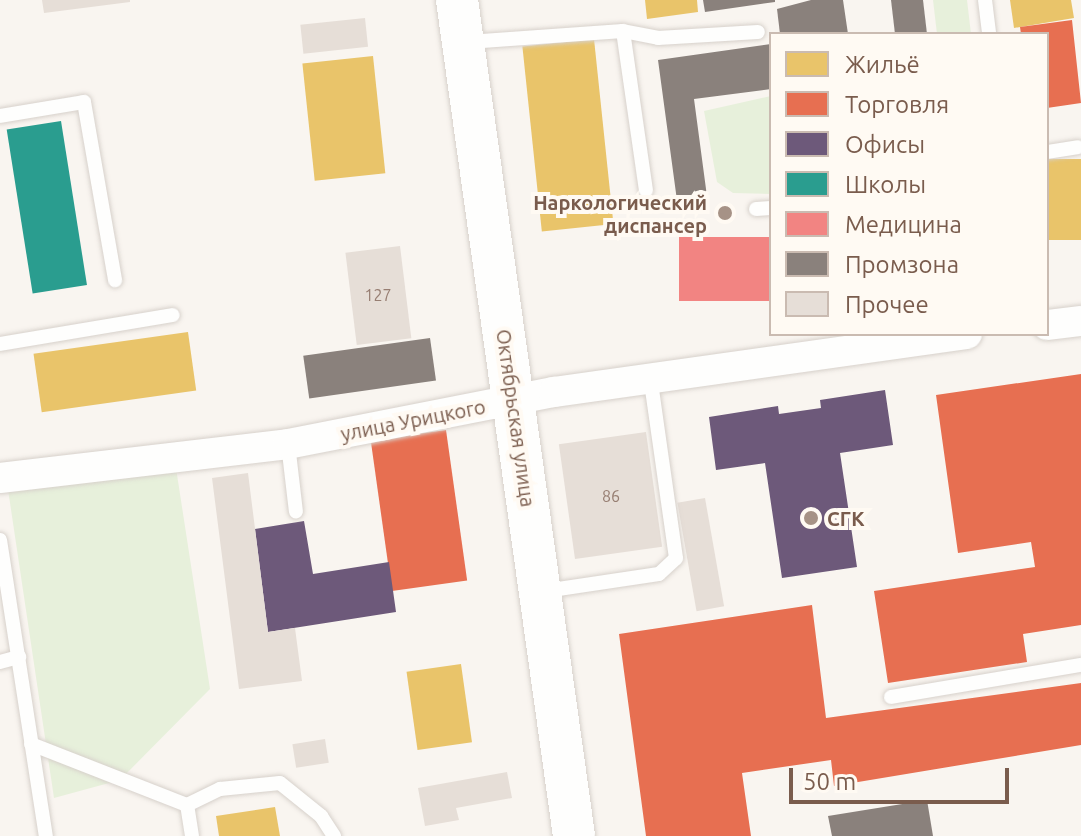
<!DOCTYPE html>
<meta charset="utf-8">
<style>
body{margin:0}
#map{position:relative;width:1081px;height:836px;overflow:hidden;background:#f9f5f0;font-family:Ubuntu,sans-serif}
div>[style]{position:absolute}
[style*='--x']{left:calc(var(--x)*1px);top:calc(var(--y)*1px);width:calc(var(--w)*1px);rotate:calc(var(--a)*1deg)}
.green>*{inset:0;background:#e7f0db}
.homes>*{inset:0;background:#e9c46a;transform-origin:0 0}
.shops>*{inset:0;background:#e76f51;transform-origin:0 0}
.offices>*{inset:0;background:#6d597a}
.schools>*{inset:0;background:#2a9d8f;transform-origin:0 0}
.health>*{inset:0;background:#f28482;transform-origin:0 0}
.industry>*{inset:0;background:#8a817c;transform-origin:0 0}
.building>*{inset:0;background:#e6ded7;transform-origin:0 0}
.roads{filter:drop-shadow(0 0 2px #d7d1cb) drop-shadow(0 0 2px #d7d1cb)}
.service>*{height:14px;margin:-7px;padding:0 7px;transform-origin:7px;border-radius:7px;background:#fefefd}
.minor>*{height:30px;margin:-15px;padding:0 15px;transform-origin:15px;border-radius:15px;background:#fefefd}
.secondary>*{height:42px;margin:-21px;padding:0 21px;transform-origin:21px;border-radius:21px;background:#fefefd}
.dots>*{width:22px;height:22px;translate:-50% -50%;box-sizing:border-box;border:4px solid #fffaf3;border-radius:50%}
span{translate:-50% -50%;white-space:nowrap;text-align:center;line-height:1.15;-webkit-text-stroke:8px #fffaf3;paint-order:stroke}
.number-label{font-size:16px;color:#977e72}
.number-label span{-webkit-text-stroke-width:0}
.poi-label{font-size:20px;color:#7a5c4d;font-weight:700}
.right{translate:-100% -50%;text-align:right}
.left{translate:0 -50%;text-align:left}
.street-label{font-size:20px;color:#7a5c4d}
.legend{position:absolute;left:769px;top:32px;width:280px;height:304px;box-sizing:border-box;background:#fffaf3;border:2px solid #cabbb1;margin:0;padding:10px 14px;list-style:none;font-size:24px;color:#7a5c4d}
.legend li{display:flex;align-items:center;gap:16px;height:40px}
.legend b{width:40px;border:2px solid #cabbb1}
.scale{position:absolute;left:789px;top:768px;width:220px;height:36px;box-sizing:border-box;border:4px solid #7a5c4d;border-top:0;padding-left:10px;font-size:24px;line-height:28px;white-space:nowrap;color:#7a5c4d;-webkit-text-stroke:6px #fffaf3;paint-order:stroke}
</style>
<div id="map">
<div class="green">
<i style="clip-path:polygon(933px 0,967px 0,971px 34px,937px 34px)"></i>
<i style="clip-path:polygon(771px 96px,771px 194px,733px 193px,717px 182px,704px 111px)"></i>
<i style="clip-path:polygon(174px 455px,210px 689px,120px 780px,54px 798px,6px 476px)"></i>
</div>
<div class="homes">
<i style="clip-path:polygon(645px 0,697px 0,698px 12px,647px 19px)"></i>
<i style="clip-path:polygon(1010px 0,1071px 0,1074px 18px,1014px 28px)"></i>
<i style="left:594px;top:39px;width:186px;height:72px;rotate:84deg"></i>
<i style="left:373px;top:56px;width:118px;height:71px;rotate:84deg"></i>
<i style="left:1081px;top:159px;width:81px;height:34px;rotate:90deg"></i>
<i style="left:188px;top:332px;width:59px;height:156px;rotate:82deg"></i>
<i style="left:461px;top:664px;width:79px;height:55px;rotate:82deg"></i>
<i style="clip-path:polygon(275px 807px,280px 836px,219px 836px,216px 816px)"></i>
</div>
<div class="shops">
<i style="clip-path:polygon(1072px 20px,1081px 103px,1047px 108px,1047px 34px,1021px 34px,1020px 27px)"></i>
<i style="clip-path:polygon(1081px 374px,1081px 625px,1023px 634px,1027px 662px,888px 683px,874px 591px,1035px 567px,1031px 542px,958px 553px,936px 395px)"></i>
<i style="left:446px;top:430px;width:152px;height:76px;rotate:82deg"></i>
<i style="clip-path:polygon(812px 605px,826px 718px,1081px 683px,1081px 745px,834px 786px,831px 760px,742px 773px,751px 836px,646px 836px,619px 634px)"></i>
</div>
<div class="offices">
<i style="clip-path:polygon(885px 390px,893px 445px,840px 453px,857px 567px,782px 578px,765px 463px,716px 470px,709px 417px,778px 406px,779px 414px,821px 408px,820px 400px)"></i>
<i style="clip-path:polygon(304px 521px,313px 574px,389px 562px,396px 612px,268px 632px,255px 529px)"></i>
</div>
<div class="schools">
<i style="left:61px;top:121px;width:166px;height:55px;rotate:81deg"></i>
</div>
<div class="health">
<i style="left:771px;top:237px;width:64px;height:92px;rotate:90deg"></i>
</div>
<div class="industry">
<i style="clip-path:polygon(703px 0,775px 0,775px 2px,705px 12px)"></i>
<i style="clip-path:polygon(811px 0,843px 0,848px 34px,780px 34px,777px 9px)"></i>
<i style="clip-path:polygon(891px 0,923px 0,927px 34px,895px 34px)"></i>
<i style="clip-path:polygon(771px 44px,771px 89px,694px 99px,708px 204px,678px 208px,658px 60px)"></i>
<i style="left:430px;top:338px;width:43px;height:128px;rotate:82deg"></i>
<i style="clip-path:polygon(927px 800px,933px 836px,832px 836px,828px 816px)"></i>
</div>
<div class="building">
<i style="clip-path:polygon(42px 0,130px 0,130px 2px,44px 13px)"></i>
<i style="left:365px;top:18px;width:29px;height:65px;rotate:84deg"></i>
<i style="left:400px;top:246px;width:93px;height:55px;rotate:83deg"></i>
<i style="left:646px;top:432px;width:116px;height:88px;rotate:82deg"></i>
<i style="clip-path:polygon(248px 473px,268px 632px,295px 628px,302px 681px,239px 689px,212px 478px)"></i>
<i style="left:705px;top:498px;width:110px;height:28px;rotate:80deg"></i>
<i style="left:325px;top:739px;width:24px;height:33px;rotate:81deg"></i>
<i style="clip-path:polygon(507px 772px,512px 798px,456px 808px,459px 820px,425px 826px,418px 788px)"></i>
</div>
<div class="roads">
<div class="service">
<i style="--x:985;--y:0;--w:34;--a:83"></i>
<i style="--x:623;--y:31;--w:161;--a:81.8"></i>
<i style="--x:468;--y:42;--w:155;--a:-4.1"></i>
<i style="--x:623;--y:31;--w:36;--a:11"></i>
<i style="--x:658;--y:38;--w:100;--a:-3.4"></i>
<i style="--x:0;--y:116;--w:85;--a:-9.5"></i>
<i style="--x:84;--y:102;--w:181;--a:80.1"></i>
<i style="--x:1047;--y:152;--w:31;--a:-9"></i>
<i style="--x:756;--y:209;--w:15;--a:-4"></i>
<i style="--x:0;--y:344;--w:175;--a:-9.5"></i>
<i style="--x:288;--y:444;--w:68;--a:83.3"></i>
<i style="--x:0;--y:540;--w:300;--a:81.2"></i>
<i style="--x:545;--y:591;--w:115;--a:-8.5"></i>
<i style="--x:659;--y:574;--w:23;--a:-43"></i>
<i style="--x:676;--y:558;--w:184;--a:-98.1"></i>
<i style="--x:0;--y:662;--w:20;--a:-15"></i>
<i style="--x:891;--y:697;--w:193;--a:-9.6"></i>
<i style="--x:31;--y:744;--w:168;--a:21.4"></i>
<i style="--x:192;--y:836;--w:31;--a:-99"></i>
<i style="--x:187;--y:805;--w:37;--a:-26"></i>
<i style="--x:220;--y:789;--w:60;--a:-5.7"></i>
<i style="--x:280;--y:783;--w:53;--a:38.8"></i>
<i style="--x:321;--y:816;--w:24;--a:57"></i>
</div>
<div class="minor">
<i style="--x:1047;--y:325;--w:34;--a:-7"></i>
<i style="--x:0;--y:478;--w:290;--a:-6.7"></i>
<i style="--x:288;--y:444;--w:271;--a:-11.1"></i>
<i style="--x:554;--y:392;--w:417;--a:-8"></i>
</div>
<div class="secondary">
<i style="--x:457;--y:0;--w:844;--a:82.03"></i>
</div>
</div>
<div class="dots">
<i style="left:725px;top:213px;background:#a69286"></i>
<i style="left:811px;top:518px;background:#a69286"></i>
</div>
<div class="number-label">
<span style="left:378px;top:295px">127</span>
<span style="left:611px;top:496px">86</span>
</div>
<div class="poi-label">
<span class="right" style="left:707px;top:214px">Наркологический<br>диспансер</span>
<span class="left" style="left:827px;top:518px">СГК</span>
</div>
<div class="street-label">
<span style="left:516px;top:418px;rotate:82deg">Октябрьская улица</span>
<span style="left:413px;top:420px;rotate:-11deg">улица Урицкого</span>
</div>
<ul class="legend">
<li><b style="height:22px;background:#e9c46a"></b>Жильё</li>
<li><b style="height:22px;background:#e76f51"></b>Торговля</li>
<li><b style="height:22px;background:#6d597a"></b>Офисы</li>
<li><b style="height:22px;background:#2a9d8f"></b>Школы</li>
<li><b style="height:22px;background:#f28482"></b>Медицина</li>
<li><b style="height:22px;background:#8a817c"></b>Промзона</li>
<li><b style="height:22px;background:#e6ded7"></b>Прочее</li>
</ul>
<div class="scale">50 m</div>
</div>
